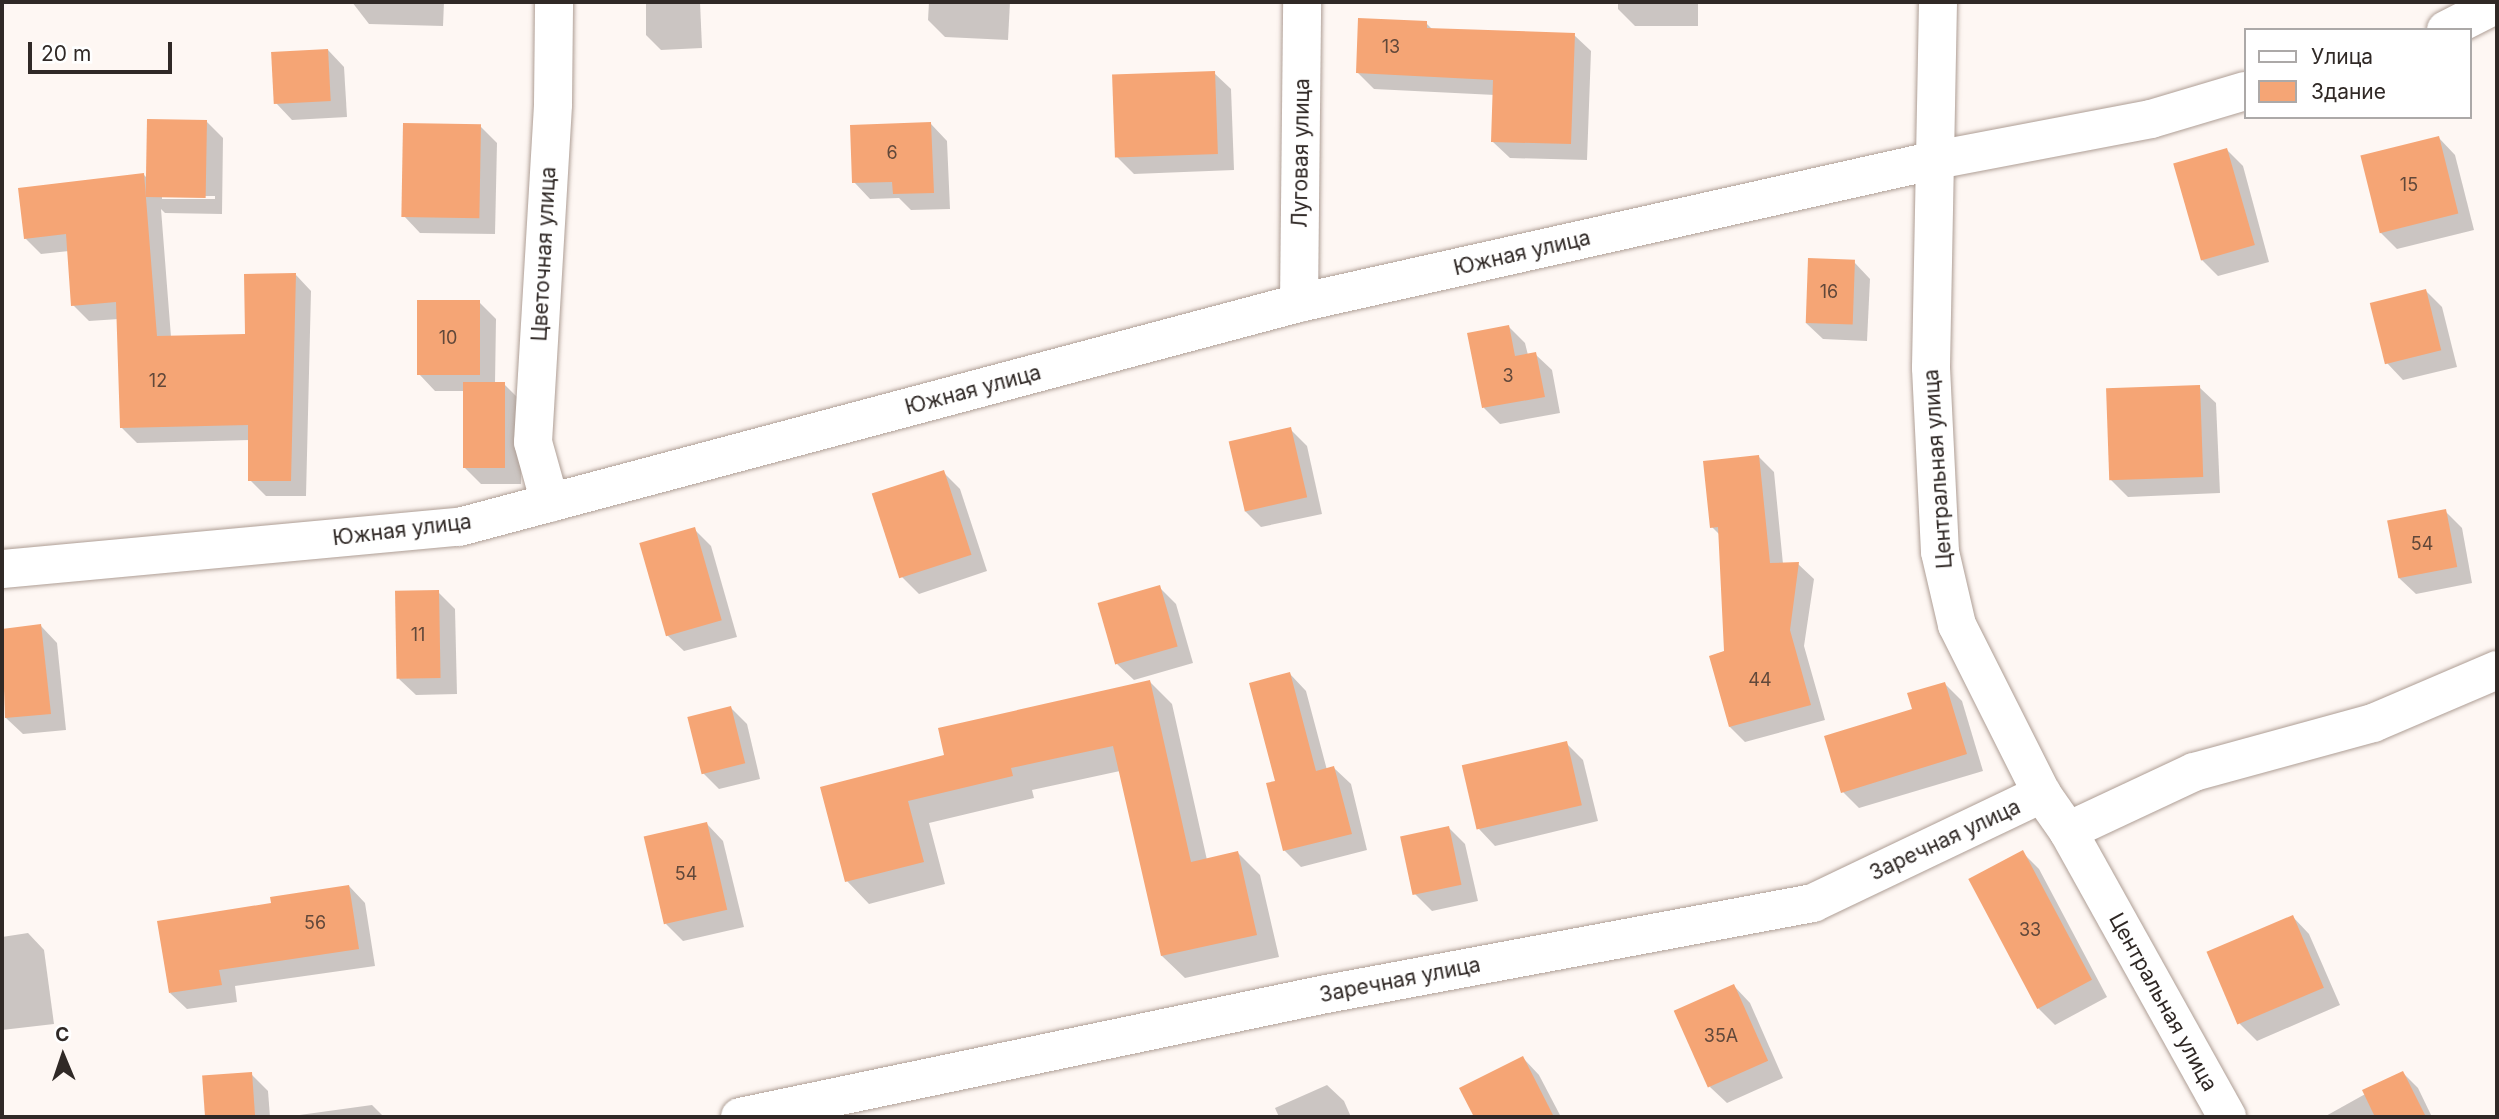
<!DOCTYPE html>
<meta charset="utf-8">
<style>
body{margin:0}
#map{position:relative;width:2499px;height:1119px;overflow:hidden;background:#fef7f3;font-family:Inter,sans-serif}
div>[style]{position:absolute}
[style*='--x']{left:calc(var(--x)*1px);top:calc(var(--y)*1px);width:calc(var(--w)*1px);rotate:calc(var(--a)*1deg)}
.shadow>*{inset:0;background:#0003}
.building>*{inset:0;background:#f5a575;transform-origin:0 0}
.roads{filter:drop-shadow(0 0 2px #ae9e95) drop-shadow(0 0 2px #ae9e95)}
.street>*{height:38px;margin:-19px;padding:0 19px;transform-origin:19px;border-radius:19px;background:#fff}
.secondary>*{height:38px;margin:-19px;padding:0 19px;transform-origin:19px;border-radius:19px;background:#fff}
span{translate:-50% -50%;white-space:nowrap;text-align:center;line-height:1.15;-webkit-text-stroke:5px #fff;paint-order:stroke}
.number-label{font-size:18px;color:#61483a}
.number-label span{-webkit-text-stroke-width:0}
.street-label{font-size:21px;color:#302926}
.frame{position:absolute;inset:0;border:4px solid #302926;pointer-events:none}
.legend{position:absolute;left:2244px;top:28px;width:228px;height:91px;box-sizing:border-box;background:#fff;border:2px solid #aca9a8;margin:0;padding:9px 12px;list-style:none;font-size:21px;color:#302926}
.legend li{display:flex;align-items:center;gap:14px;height:35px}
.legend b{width:35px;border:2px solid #aca9a8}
.north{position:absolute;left:28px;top:1021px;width:70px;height:70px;-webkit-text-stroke:5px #fff;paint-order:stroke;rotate:358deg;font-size:19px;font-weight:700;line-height:28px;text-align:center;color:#302926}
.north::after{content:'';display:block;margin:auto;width:24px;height:32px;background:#302926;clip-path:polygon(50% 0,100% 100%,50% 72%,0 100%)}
.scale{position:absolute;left:28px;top:42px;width:144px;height:32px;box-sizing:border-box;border:4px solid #302926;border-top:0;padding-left:9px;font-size:21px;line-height:24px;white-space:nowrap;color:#302926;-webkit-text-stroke:5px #fff;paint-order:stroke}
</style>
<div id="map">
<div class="shadow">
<i style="clip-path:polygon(352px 2px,444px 2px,443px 26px,369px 24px)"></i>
<i style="clip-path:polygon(646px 2px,700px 2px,702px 48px,661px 50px,646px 35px)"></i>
<i style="clip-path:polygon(929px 2px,1010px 2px,1008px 40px,945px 37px,928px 20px)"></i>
<i style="clip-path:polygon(1618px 2px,1698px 2px,1698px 26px,1635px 26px,1618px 9px)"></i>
<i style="clip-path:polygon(1426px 23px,1433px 30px,1574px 35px,1591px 51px,1587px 160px,1510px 158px,1493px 142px,1495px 95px,1374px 89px,1358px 73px)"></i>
<i style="clip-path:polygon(328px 50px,344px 67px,347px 117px,292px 120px,276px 103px)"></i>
<i style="clip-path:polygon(1214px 73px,1231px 89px,1234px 170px,1134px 174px,1117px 157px)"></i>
<i style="clip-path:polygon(evenodd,206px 121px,223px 138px,222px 214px,165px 213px,161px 209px,171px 337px,247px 335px,296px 275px,311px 291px,306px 496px,266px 496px,250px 480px,250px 440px,137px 443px,121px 427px,119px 319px,89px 321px,73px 305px,69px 251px,41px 254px,25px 238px,144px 175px,148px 179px,206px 121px,162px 196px,215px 196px,215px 199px,162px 199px,162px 196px)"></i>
<i style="clip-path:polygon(931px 124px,947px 141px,950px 209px,911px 210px,899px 198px,870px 199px,854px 182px)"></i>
<i style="clip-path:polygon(480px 126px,497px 143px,495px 234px,420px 233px,404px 216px)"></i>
<i style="clip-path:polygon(2439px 138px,2455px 155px,2474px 230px,2397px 249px,2380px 232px)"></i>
<i style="clip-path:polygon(2227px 150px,2243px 166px,2269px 262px,2218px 276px,2201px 259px)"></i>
<i style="clip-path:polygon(1854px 262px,1870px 279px,1867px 341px,1823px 339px,1806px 323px)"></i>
<i style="clip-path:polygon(2426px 291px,2442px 307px,2457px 367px,2403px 380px,2387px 363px)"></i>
<i style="clip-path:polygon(479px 302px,496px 319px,495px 384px,504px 384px,521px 401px,521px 484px,481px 484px,464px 467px,465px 391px,435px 391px,419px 374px)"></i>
<i style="clip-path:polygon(1509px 327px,1525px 343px,1528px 355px,1535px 354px,1552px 370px,1560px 413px,1500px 424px,1484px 408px)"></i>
<i style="clip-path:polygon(2199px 387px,2216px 403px,2220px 493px,2128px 497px,2111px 480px)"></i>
<i style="clip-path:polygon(1290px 429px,1307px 446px,1322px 514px,1261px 527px,1245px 511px)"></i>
<i style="clip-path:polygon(1759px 457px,1774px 472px,1783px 564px,1798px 564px,1814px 579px,1804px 646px,1825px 720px,1745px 742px,1730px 727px,1721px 536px,1712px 527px)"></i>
<i style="clip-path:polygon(943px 472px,960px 489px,987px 571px,919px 594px,902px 577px)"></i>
<i style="clip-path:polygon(2445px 511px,2462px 528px,2472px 583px,2416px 594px,2399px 578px)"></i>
<i style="clip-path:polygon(694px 529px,711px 546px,737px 637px,684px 651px,667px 635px)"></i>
<i style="clip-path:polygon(1159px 587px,1176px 604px,1193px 663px,1134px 680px,1117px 664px)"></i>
<i style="clip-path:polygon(438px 592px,455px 609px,457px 694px,416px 695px,399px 679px)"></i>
<i style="clip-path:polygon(41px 626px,57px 643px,66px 730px,23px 734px,6px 718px,2px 631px)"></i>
<i style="clip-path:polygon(1290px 674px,1306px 691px,1327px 770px,1334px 768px,1351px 784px,1367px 850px,1301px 867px,1284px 850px,1277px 782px)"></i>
<i style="clip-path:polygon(1150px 682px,1172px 704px,1207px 860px,1238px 853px,1260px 875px,1279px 957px,1185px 978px,1162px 956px,1120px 771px,1032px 790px,1034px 798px,929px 823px,945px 884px,869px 904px,847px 881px,822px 788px,946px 756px)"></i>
<i style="clip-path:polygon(1945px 684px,1962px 701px,1983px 771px,1859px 808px,1843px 792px,1914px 710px)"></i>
<i style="clip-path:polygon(731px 708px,747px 724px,760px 779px,719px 789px,702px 772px)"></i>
<i style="clip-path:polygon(1566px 743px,1583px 760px,1598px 821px,1495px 846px,1479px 829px)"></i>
<i style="clip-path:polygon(707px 824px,723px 841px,744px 927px,683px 941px,666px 924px)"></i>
<i style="clip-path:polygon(1448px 827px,1465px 844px,1478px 901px,1432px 911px,1415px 894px)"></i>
<i style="clip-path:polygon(2022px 852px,2039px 869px,2107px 997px,2055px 1025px,2038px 1008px)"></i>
<i style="clip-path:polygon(349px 886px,365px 903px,375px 966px,235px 986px,237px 1002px,187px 1009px,170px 993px,273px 905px)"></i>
<i style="clip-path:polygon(2293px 917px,2309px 934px,2340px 1005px,2257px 1041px,2240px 1024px,2209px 953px)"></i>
<i style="clip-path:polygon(28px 933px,44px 950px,54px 1024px,2px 1030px,2px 937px)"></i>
<i style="clip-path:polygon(1734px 986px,1750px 1003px,1783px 1078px,1727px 1103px,1710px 1087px)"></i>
<i style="clip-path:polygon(1523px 1058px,1539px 1075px,1561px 1117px,1476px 1117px,1461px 1089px)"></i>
<i style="clip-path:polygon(2403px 1073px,2418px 1088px,2432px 1117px,2324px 1117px)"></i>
<i style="clip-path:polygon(251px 1074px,268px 1091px,270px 1117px,207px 1117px,203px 1078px)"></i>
<i style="clip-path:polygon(1327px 1085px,1344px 1101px,1351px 1117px,1279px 1117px,1275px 1108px)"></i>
<i style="clip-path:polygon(372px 1105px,384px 1117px,285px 1117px)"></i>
</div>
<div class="building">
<i style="clip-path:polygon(1358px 18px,1427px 21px,1427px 28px,1575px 33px,1571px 144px,1491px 142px,1493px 80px,1356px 73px)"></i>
<i style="left:328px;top:49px;width:52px;height:57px;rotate:87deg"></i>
<i style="left:1215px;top:71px;width:83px;height:103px;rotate:88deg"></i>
<i style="left:147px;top:119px;width:60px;height:78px;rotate:1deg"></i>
<i style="clip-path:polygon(931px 122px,934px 193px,893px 194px,892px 182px,852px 183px,850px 125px)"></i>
<i style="left:403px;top:123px;width:78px;height:94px;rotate:1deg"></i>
<i style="left:2439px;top:136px;width:80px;height:81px;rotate:76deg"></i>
<i style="left:2227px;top:148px;width:101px;height:56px;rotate:74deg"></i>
<i style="clip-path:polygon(144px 173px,157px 336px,245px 334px,244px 274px,296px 273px,291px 481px,248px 481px,248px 425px,120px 428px,116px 302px,71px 306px,66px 234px,24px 239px,18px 188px)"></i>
<i style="left:1808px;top:258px;width:47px;height:65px;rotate:2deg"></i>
<i style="left:2426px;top:289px;width:63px;height:58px;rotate:76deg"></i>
<i style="left:417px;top:300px;width:63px;height:75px"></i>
<i style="clip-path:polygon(1509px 325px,1515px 356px,1536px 352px,1545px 397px,1482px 408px,1467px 333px)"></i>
<i style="left:463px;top:382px;width:42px;height:86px"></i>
<i style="left:2200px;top:385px;width:92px;height:94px;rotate:88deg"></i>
<i style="left:1291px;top:427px;width:72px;height:64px;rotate:77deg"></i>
<i style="clip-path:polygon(1759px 455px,1770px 563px,1799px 562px,1790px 630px,1811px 705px,1729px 727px,1709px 656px,1724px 651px,1718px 527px,1710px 528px,1703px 461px)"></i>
<i style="left:944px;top:470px;width:89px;height:76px;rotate:72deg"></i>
<i style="left:2446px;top:509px;width:59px;height:60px;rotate:79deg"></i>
<i style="left:695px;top:527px;width:97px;height:58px;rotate:74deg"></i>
<i style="left:1160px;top:585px;width:64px;height:65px;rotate:74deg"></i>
<i style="left:439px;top:590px;width:88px;height:44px;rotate:89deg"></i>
<i style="clip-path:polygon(41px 624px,51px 714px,5px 718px,2px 629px)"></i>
<i style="clip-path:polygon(1290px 672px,1316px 771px,1334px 766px,1352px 834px,1283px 851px,1266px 783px,1275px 781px,1249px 683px)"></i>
<i style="clip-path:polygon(1150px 680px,1191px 862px,1238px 851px,1257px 935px,1161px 956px,1113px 746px,1011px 768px,1013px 776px,908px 801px,924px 862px,845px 882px,820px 787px,944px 755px,938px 728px)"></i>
<i style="clip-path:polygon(1945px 682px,1967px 754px,1841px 793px,1824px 736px,1912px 709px,1907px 693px)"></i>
<i style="left:731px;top:706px;width:59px;height:45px;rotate:76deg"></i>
<i style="left:1567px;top:741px;width:66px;height:108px;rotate:77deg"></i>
<i style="left:707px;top:822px;width:90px;height:65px;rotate:77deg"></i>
<i style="left:1449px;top:826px;width:60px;height:50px;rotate:78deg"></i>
<i style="left:2023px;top:850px;width:147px;height:62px;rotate:62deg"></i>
<i style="clip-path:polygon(349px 885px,359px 949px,219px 970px,222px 985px,169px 993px,157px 921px,271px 903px,270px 897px)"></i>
<i style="left:2293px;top:915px;width:79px;height:94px;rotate:67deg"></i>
<i style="left:1734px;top:984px;width:84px;height:66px;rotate:66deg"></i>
<i style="clip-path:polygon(1523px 1056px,1554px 1117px,1474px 1117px,1459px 1088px)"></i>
<i style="clip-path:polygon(2403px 1071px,2426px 1117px,2375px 1117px,2362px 1090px)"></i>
<i style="left:252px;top:1072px;width:45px;height:50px;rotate:86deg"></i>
</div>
<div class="roads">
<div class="street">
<i style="--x:2446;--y:30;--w:57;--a:-27"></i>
<i style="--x:1299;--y:303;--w:301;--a:-89.4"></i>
<i style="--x:550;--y:503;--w:63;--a:-105.6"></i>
<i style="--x:533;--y:442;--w:339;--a:-86.6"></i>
<i style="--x:553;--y:104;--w:102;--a:-89.4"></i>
<i style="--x:2;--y:569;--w:459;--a:-5.3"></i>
<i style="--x:459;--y:527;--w:869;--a:-14.93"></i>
<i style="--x:1299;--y:303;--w:653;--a:-12.65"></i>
<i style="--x:1936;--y:160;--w:219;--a:-10.8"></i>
<i style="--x:2151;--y:119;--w:98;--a:-16.6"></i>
<i style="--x:2068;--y:831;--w:139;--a:-25.1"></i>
<i style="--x:2194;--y:772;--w:186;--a:-15.3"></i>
<i style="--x:2373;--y:723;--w:135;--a:-23.1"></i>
<i style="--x:740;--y:1117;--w:594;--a:-11.86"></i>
<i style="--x:1321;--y:995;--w:501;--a:-10.59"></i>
<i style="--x:1813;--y:903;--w:254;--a:-25.5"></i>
</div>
<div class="secondary">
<i style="--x:1938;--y:2;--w:366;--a:91.1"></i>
<i style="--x:1931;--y:368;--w:184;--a:87.2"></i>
<i style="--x:1940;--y:552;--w:75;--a:76.9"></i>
<i style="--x:1957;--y:625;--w:189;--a:63.3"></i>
<i style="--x:2042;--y:794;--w:45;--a:54.9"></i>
<i style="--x:2068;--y:831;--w:327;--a:60.9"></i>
</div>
</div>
<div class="number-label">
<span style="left:1391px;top:47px">13</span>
<span style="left:892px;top:153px">6</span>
<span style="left:2409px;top:185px">15</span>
<span style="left:1829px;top:292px">16</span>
<span style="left:448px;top:338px">10</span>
<span style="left:1508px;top:376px">3</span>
<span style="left:158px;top:381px">12</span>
<span style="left:2422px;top:544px">54</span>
<span style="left:418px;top:635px">11</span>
<span style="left:1760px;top:680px">44</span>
<span style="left:686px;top:874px">54</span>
<span style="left:315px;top:923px">56</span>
<span style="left:2030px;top:930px">33</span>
<span style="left:1721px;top:1036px">35А</span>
</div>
<div class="street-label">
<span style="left:1301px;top:153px;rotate:-89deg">Луговая улица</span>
<span style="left:1522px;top:253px;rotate:-13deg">Южная улица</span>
<span style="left:544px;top:254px;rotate:-87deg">Цветочная улица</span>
<span style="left:973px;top:390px;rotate:-15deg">Южная улица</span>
<span style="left:1938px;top:469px;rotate:-94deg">Центральная улица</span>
<span style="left:402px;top:530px;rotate:-7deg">Южная улица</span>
<span style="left:1945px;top:840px;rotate:-25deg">Заречная улица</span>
<span style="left:1400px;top:980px;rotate:-11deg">Заречная улица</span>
<span style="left:2163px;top:1002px;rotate:61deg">Центральная улица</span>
</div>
<div class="frame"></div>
<ul class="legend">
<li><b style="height:9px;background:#fff"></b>Улица</li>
<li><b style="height:19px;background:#f5a575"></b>Здание</li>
</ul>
<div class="north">С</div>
<div class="scale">20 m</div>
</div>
